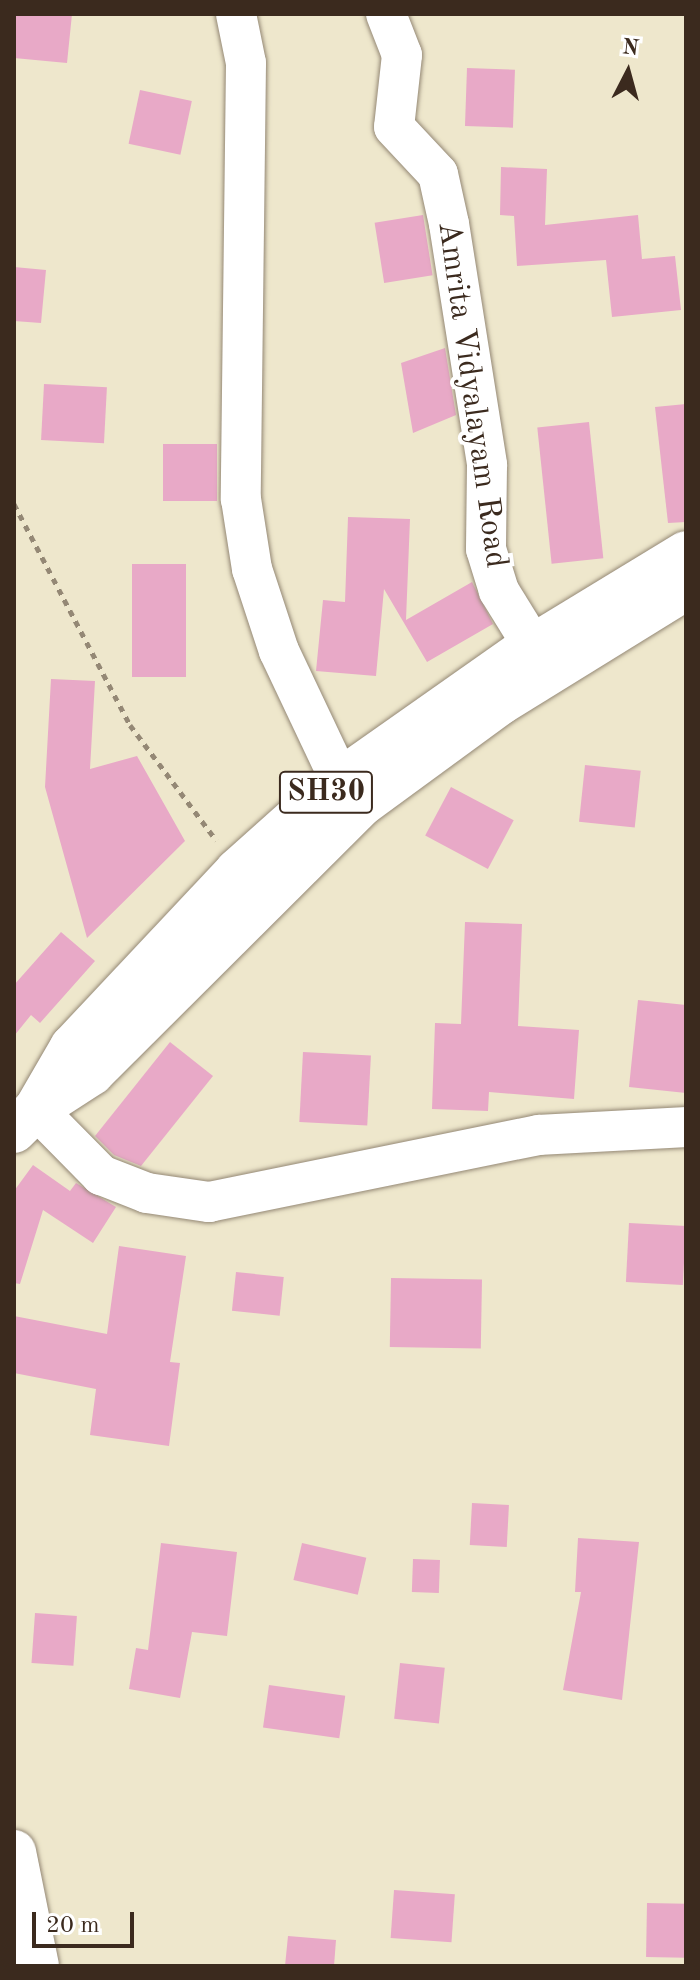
<!DOCTYPE html>
<style>
body{margin:0}
#map{position:relative;width:700px;height:1980px;overflow:hidden;background:#eee7cc;font-family:"Old Standard TT",serif}
div>[style]{position:absolute}
[style*='--x']{left:calc(var(--x)*1px);top:calc(var(--y)*1px);width:calc(var(--w)*1px);rotate:calc(var(--a)*1deg)}
.building>*{inset:0;background:#e8a9c7;transform-origin:0 0}
.path>*{height:5px;margin-top:-2.5px;transform-origin:0;background:repeating-linear-gradient(90deg,#948875 0 6px,transparent 0 12px)}
.roads{filter:drop-shadow(0 0 2px #948875) drop-shadow(0 0 2px #948875)}
.minor>*{height:40px;margin:-20px;padding:0 20px;transform-origin:20px;border-radius:20px;background:#fff}
.major>*{height:44px;margin:-22px;padding:0 22px;transform-origin:22px;border-radius:22px;background:#fff}
span{translate:-50% -50%;white-space:nowrap;text-align:center;line-height:1.15;-webkit-text-stroke:8px #fff;paint-order:stroke}
.shield-label span{padding:2px 6px;background:#fff;border:2px solid;border-radius:6px;-webkit-text-stroke-width:0}
.shield-label{font-size:30px;color:#3b2a1e;font-weight:700}
.street-label{font-size:32px;color:#3b2a1e}
.frame{position:absolute;inset:0;border:16px solid #3b2a1e;pointer-events:none}
.north{position:absolute;left:588px;top:32px;width:80px;height:80px;-webkit-text-stroke:6px #fff;paint-order:stroke;rotate:6deg;font-size:22px;font-weight:700;line-height:32px;text-align:center;color:#3b2a1e}
.north::after{content:'';display:block;margin:auto;width:28px;height:36px;background:#3b2a1e;clip-path:polygon(50% 0,100% 100%,50% 72%,0 100%)}
.scale{position:absolute;left:32px;top:1912px;width:102px;height:36px;box-sizing:border-box;border:4px solid #3b2a1e;border-top:0;padding-left:10px;font-size:24px;line-height:28px;white-space:nowrap;color:#3b2a1e;-webkit-text-stroke:6px #fff;paint-order:stroke}
</style>
<div id="map">
<div class="building">
<i style="clip-path:polygon(14px 14px,72px 14px,67px 63px,14px 58px)"></i>
<i style="left:467px;top:68px;width:48px;height:58px;rotate:2deg"></i>
<i style="left:140px;top:90px;width:53px;height:55px;rotate:12deg"></i>
<i style="clip-path:polygon(501px 167px,547px 169px,545px 225px,638px 215px,642px 259px,675px 256px,681px 310px,612px 317px,606px 260px,517px 266px,514px 216px,500px 215px)"></i>
<i style="left:423px;top:215px;width:61px;height:49px;rotate:81deg"></i>
<i style="clip-path:polygon(14px 267px,46px 270px,41px 323px,14px 321px)"></i>
<i style="clip-path:polygon(445px 348px,456px 415px,413px 433px,401px 363px)"></i>
<i style="left:44px;top:384px;width:63px;height:56px;rotate:3deg"></i>
<i style="clip-path:polygon(686px 404px,686px 522px,668px 523px,655px 407px)"></i>
<i style="left:589px;top:422px;width:137px;height:52px;rotate:84deg"></i>
<i style="left:163px;top:444px;width:54px;height:57px"></i>
<i style="clip-path:polygon(348px 517px,410px 519px,406px 620px,472px 582px,493px 624px,427px 662px,384px 589px,376px 676px,316px 671px,323px 600px,345px 602px)"></i>
<i style="left:132px;top:564px;width:54px;height:113px"></i>
<i style="clip-path:polygon(51px 679px,95px 681px,90px 769px,137px 756px,185px 841px,87px 938px,45px 787px)"></i>
<i style="left:585px;top:765px;width:56px;height:57px;rotate:6deg"></i>
<i style="left:451px;top:787px;width:71px;height:55px;rotate:28deg"></i>
<i style="clip-path:polygon(465px 922px,522px 924px,518px 1026px,579px 1030px,574px 1099px,489px 1092px,488px 1111px,432px 1109px,435px 1023px,461px 1024px)"></i>
<i style="clip-path:polygon(61px 932px,95px 961px,40px 1023px,31px 1015px,14px 1036px,14px 985px)"></i>
<i style="clip-path:polygon(638px 1000px,686px 1005px,686px 1093px,629px 1087px)"></i>
<i style="clip-path:polygon(170px 1042px,213px 1076px,141px 1166px,114px 1155px,95px 1136px)"></i>
<i style="left:303px;top:1052px;width:68px;height:70px;rotate:3deg"></i>
<i style="clip-path:polygon(33px 1165px,70px 1191px,76px 1183px,116px 1207px,93px 1243px,43px 1210px,20px 1284px,14px 1283px,14px 1191px)"></i>
<i style="left:629px;top:1223px;width:57px;height:59px;rotate:3deg"></i>
<i style="clip-path:polygon(119px 1246px,186px 1256px,170px 1362px,180px 1363px,169px 1446px,90px 1435px,96px 1389px,14px 1373px,14px 1316px,107px 1334px)"></i>
<i style="left:236px;top:1272px;width:48px;height:39px;rotate:6deg"></i>
<i style="left:391px;top:1278px;width:91px;height:69px;rotate:1deg"></i>
<i style="left:472px;top:1503px;width:37px;height:42px;rotate:3deg"></i>
<i style="clip-path:polygon(578px 1538px,639px 1542px,622px 1700px,563px 1690px,581px 1592px,575px 1592px)"></i>
<i style="clip-path:polygon(161px 1543px,237px 1552px,227px 1636px,192px 1632px,180px 1698px,129px 1689px,136px 1648px,148px 1650px)"></i>
<i style="left:302px;top:1543px;width:66px;height:38px;rotate:13deg"></i>
<i style="left:413px;top:1559px;width:27px;height:33px;rotate:2deg"></i>
<i style="left:35px;top:1613px;width:42px;height:50px;rotate:4deg"></i>
<i style="left:400px;top:1663px;width:45px;height:56px;rotate:6deg"></i>
<i style="left:269px;top:1685px;width:77px;height:43px;rotate:8deg"></i>
<i style="left:394px;top:1890px;width:61px;height:48px;rotate:4deg"></i>
<i style="left:647px;top:1903px;width:39px;height:54px;rotate:1deg"></i>
<i style="clip-path:polygon(288px 1936px,336px 1940px,334px 1966px,285px 1966px)"></i>
</div>
<div class="path">
<i style="--x:14;--y:504;--w:250;--a:62.3"></i>
<i style="--x:130;--y:725;--w:144;--a:53.2"></i>
</div>
<div class="roads">
<div class="minor">
<i style="--x:236;--y:14;--w:50;--a:78.5"></i>
<i style="--x:246;--y:63;--w:436;--a:90.7"></i>
<i style="--x:241;--y:499;--w:71;--a:81.1"></i>
<i style="--x:252;--y:569;--w:86;--a:71.8"></i>
<i style="--x:279;--y:651;--w:143;--a:64.7"></i>
<i style="--x:386;--y:14;--w:44;--a:68.7"></i>
<i style="--x:402;--y:55;--w:72;--a:96.3"></i>
<i style="--x:394;--y:127;--w:64;--a:46.9"></i>
<i style="--x:438;--y:174;--w:51;--a:77.6"></i>
<i style="--x:449;--y:224;--w:244;--a:81"></i>
<i style="--x:487;--y:465;--w:84;--a:90.7"></i>
<i style="--x:486;--y:549;--w:44;--a:72.8"></i>
<i style="--x:499;--y:591;--w:65;--a:58.3"></i>
<i style="--x:36;--y:1109;--w:93;--a:45.4"></i>
<i style="--x:101;--y:1175;--w:49;--a:21.4"></i>
<i style="--x:147;--y:1193;--w:63;--a:8.3"></i>
<i style="--x:209;--y:1202;--w:337;--a:-11.5"></i>
<i style="--x:539;--y:1135;--w:147;--a:-3.1"></i>
</div>
<div class="major">
<i style="--x:41;--y:1106;--w:61;--a:-32.9"></i>
<i style="--x:92;--y:1073;--w:381;--a:-44.9"></i>
<i style="--x:362;--y:804;--w:171;--a:-36.2"></i>
<i style="--x:500;--y:703;--w:219;--a:-31.7"></i>
<i style="--x:14;--y:1131;--w:31;--a:-45"></i>
<i style="--x:36;--y:1109;--w:72;--a:-59.9"></i>
<i style="--x:72;--y:1047;--w:241;--a:-46.8"></i>
<i style="--x:237;--y:871;--w:127;--a:-41.8"></i>
<i style="--x:332;--y:786;--w:230;--a:-35.1"></i>
<i style="--x:520;--y:654;--w:194;--a:-31.3"></i>
<i style="--x:14;--y:1852;--w:116;--a:78.6"></i>
</div>
</div>
<div class="shield-label">
<span style="left:326px;top:792px">SH30</span>
</div>
<div class="street-label">
<span style="left:471px;top:395px;rotate:82deg">Amrita Vidyalayam Road</span>
</div>
<div class="frame"></div>
<div class="north">N</div>
<div class="scale">20 m</div>
</div>
